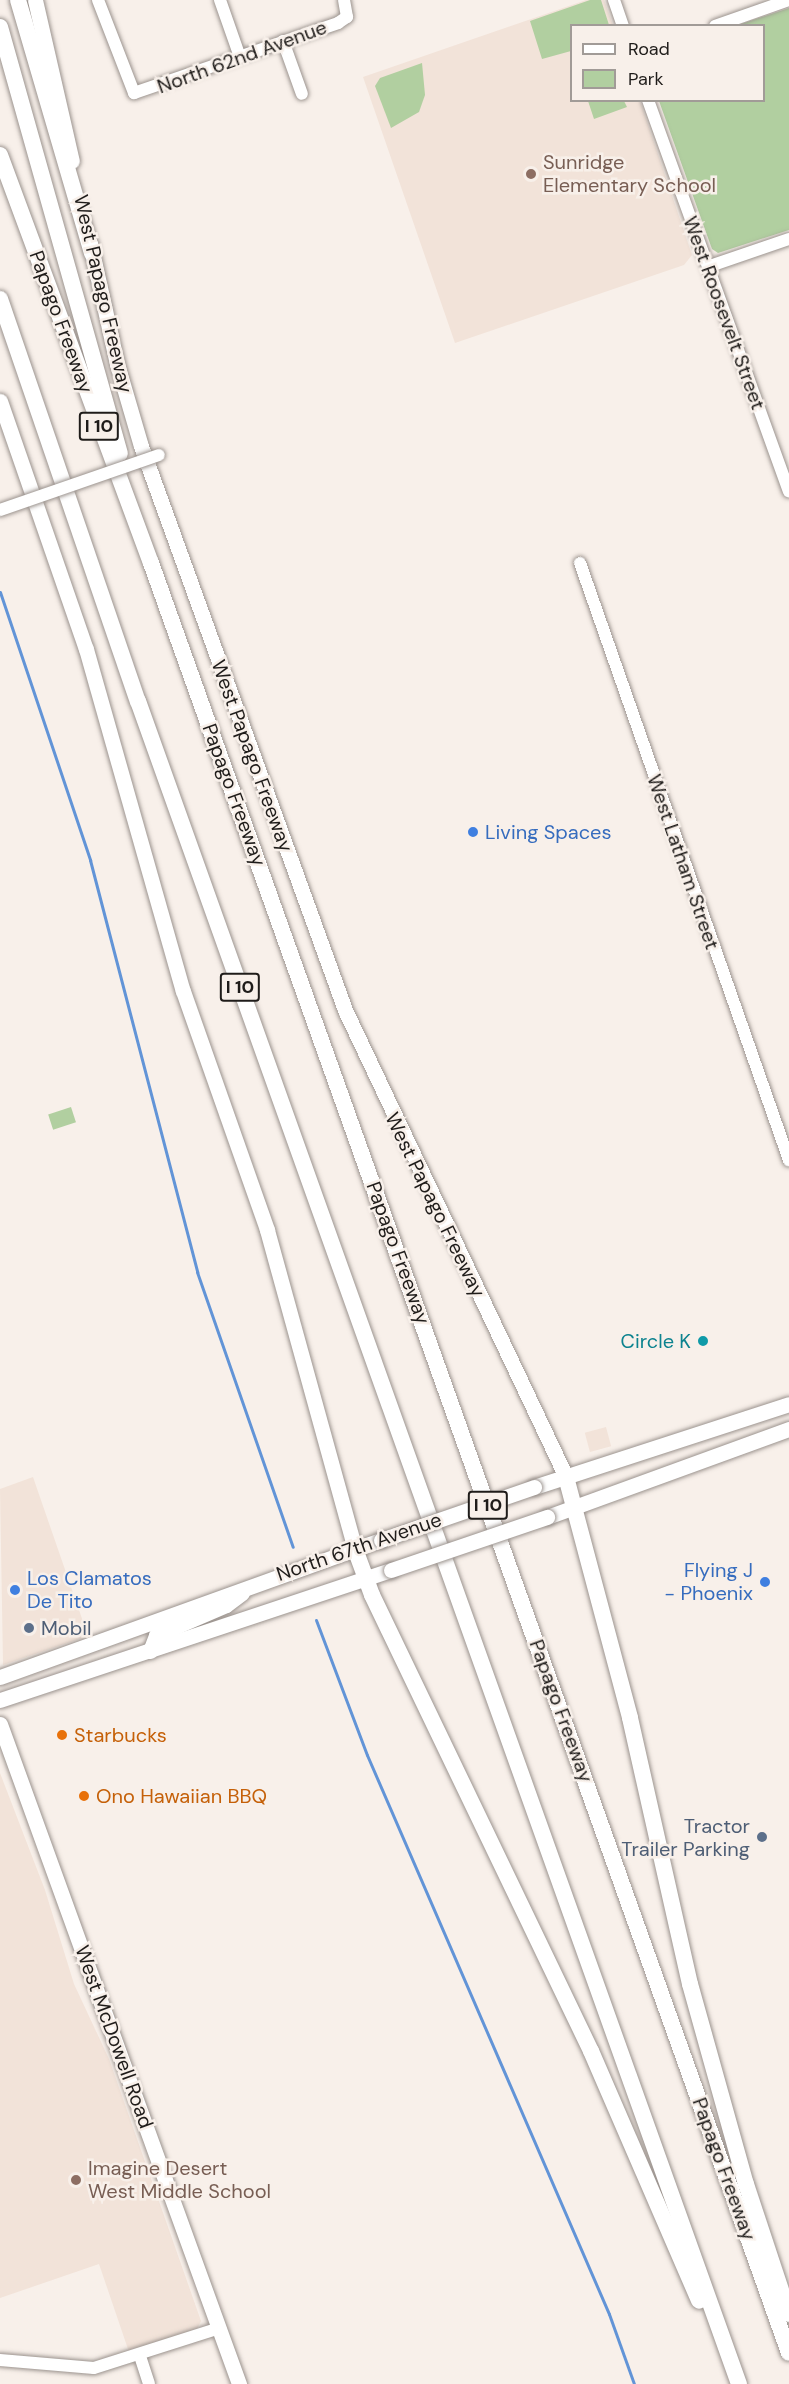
<!DOCTYPE html>
<style>
body{margin:0}
#map{position:relative;width:789px;height:2384px;overflow:hidden;background:#f8f0ea;font-family:"DM Sans",sans-serif}
div>[style]{position:absolute}
[style*='--x']{left:calc(var(--x)*1px);top:calc(var(--y)*1px);width:calc(var(--w)*1px);rotate:calc(var(--a)*1deg)}
.built>*{inset:0;background:#f2e3d9;transform-origin:0 0}
.green>*{inset:0;background:#b1cfa0;transform-origin:0 0}
.stream>*{height:3px;margin:-1.5px;padding:0 1.5px;transform-origin:1.5px;border-radius:1.5px;background:#6294d7}
.roads{filter:drop-shadow(0 0 2px #9b938e) drop-shadow(0 0 2px #9b938e)}
.minor>*{height:12px;margin:-6px;padding:0 6px;transform-origin:6px;border-radius:6px;background:#fff}
.major>*{height:15px;margin:-7.5px;padding:0 7.5px;transform-origin:7.5px;border-radius:7.5px;background:#fff}
.highway>*{height:16px;margin:-8px;padding:0 8px;transform-origin:8px;border-radius:8px;background:#fff}
.bridges{filter:drop-shadow(0 0 2px #9b938e) drop-shadow(0 0 2px #9b938e)}
.minor-bridge>*{height:12px;margin:-6px;padding:0 6px;transform-origin:6px;border-radius:6px;background:#fff}
.major-bridge>*{height:15px;margin:-7.5px;padding:0 7.5px;transform-origin:7.5px;border-radius:7.5px;background:#fff}
.dots>*{width:16px;height:16px;translate:-50% -50%;box-sizing:border-box;border:3px solid #f8f0ea;border-radius:50%}
span{translate:-50% -50%;white-space:nowrap;text-align:center;line-height:1.15;-webkit-text-stroke:5px #f8f0ea;paint-order:stroke}
.shield-label span{padding:2px 4px;background:#f8f0ea;border:2px solid;border-radius:4px;-webkit-text-stroke-width:0}
.shield-label{font-size:18px;color:#1f1c1a;font-weight:700}
.street-label{font-size:20px;color:#1f1c1a}
.education-label{font-size:20px;color:#785e54}
.left{translate:0 -50%;text-align:left}
.shop-label{font-size:20px;color:#366cbe}
.right{translate:-100% -50%;text-align:right}
.culture-label{font-size:20px;color:#0d838f}
.service-label{font-size:20px;color:#4e5e75}
.food-label{font-size:20px;color:#c56008}
.legend{position:absolute;left:570px;top:24px;width:195px;height:78px;box-sizing:border-box;background:#f8f0ea;border:2px solid #a19b97;margin:0;padding:8px 10px;list-style:none;font-size:18px;color:#1f1c1a}
.legend li{display:flex;align-items:center;gap:12px;height:30px}
.legend b{width:30px;border:2px solid #a19b97}
</style>
<div id="map">
<div class="built">
<i style="clip-path:polygon(586px 0,604px 0,613px 25px,572px 26px,572px 100px,640px 101px,692px 255px,684px 265px,455px 343px,363px 77px)"></i>
<i style="left:606px;top:1427px;width:20px;height:22px;rotate:75deg"></i>
<i style="clip-path:polygon(33px 1477px,88px 1636px,3px 1665px,0 1489px)"></i>
<i style="clip-path:polygon(0 1773px,45px 1890px,74px 1984px,109px 2059px,201px 2321px,197px 2329px,129px 2352px,99px 2264px,0 2298px)"></i>
</div>
<div class="green">
<i style="clip-path:polygon(590px 0,601px 0,609px 25px,572px 26px,571px 51px,542px 59px,530px 21px)"></i>
<i style="clip-path:polygon(789px 8px,789px 230px,718px 253px,712px 249px,659px 101px,764px 100px,764px 26px,738px 25px)"></i>
<i style="clip-path:polygon(422px 63px,425px 95px,419px 112px,391px 128px,375px 86px,380px 78px)"></i>
<i style="clip-path:polygon(588px 101px,624px 101px,627px 107px,594px 119px)"></i>
<i style="left:71px;top:1107px;width:16px;height:24px;rotate:72deg"></i>
</div>
<div class="stream">
<i style="--x:0;--y:592;--w:283;--a:71.4"></i>
<i style="--x:90;--y:860;--w:426;--a:75.4"></i>
<i style="--x:197;--y:1272;--w:291;--a:70.8"></i>
<i style="--x:316;--y:1620;--w:144;--a:69.3"></i>
<i style="--x:367;--y:1755;--w:609;--a:66.59"></i>
<i style="--x:609;--y:2314;--w:74;--a:70.3"></i>
</div>
<div class="roads">
<div class="minor">
<i style="--x:98;--y:0;--w:100;--a:68.8"></i>
<i style="--x:134;--y:93;--w:216;--a:-18.9"></i>
<i style="--x:338;--y:23;--w:11;--a:-34"></i>
<i style="--x:347;--y:17;--w:17;--a:-100"></i>
<i style="--x:220;--y:0;--w:60;--a:70.7"></i>
<i style="--x:614;--y:0;--w:28;--a:71"></i>
<i style="--x:715;--y:26;--w:78;--a:-19.4"></i>
<i style="--x:283;--y:41;--w:56;--a:70.3"></i>
<i style="--x:648;--y:100;--w:416;--a:70.2"></i>
<i style="--x:710;--y:266;--w:83;--a:-18.9"></i>
<i style="--x:580;--y:563;--w:633;--a:70.71"></i>
<i style="--x:140;--y:2356;--w:29;--a:72"></i>
<i style="--x:0;--y:2360;--w:94;--a:4.9"></i>
<i style="--x:94;--y:2368;--w:131;--a:-17.7"></i>
</div>
<div class="major">
<i style="--x:35;--y:0;--w:165;--a:77.1"></i>
<i style="--x:90;--y:243;--w:124;--a:77.4"></i>
<i style="--x:117;--y:364;--w:85;--a:73.7"></i>
<i style="--x:141;--y:446;--w:600;--a:70.11"></i>
<i style="--x:345;--y:1010;--w:517;--a:64.67"></i>
<i style="--x:0;--y:401;--w:262;--a:70.9"></i>
<i style="--x:86;--y:649;--w:355;--a:74.2"></i>
<i style="--x:183;--y:991;--w:253;--a:70.6"></i>
<i style="--x:267;--y:1230;--w:331;--a:74.6"></i>
<i style="--x:534;--y:1487;--w:268;--a:-18"></i>
<i style="--x:547;--y:1517;--w:258;--a:-20"></i>
<i style="--x:150;--y:1651;--w:17;--a:-69"></i>
<i style="--x:156;--y:1635;--w:76;--a:-23.2"></i>
<i style="--x:226;--y:1605;--w:20;--a:-37"></i>
<i style="--x:0;--y:1677;--w:405;--a:-19.8"></i>
<i style="--x:0;--y:1700;--w:412;--a:-18.4"></i>
<i style="--x:0;--y:1724;--w:702;--a:70.09"></i>
</div>
<div class="highway">
<i style="--x:18;--y:0;--w:264;--a:73.7"></i>
<i style="--x:0;--y:27;--w:443;--a:74.3"></i>
<i style="--x:0;--y:155;--w:435;--a:69.7"></i>
<i style="--x:151;--y:563;--w:1900;--a:70.38"></i>
<i style="--x:0;--y:299;--w:425;--a:71.1"></i>
<i style="--x:138;--y:701;--w:1787;--a:70.35"></i>
<i style="--x:566;--y:1477;--w:249;--a:75.1"></i>
<i style="--x:630;--y:1718;--w:273;--a:77.3"></i>
<i style="--x:690;--y:1984;--w:208;--a:74.4"></i>
<i style="--x:746;--y:2184;--w:137;--a:71.7"></i>
<i style="--x:355;--y:1549;--w:49;--a:69.7"></i>
<i style="--x:372;--y:1595;--w:506;--a:64.35"></i>
<i style="--x:591;--y:2051;--w:272;--a:66.6"></i>
</div>
</div>
<div class="bridges">
<div class="minor-bridge">
<i style="--x:0;--y:510;--w:168;--a:-19.1"></i>
</div>
<div class="major-bridge">
<i style="--x:381;--y:1540;--w:162;--a:-19.1"></i>
<i style="--x:391;--y:1570;--w:165;--a:-18.8"></i>
</div>
</div>
<div class="dots">
<i style="left:531px;top:174px;background:#8d6e63"></i>
<i style="left:473px;top:832px;background:#3f7fe0"></i>
<i style="left:703px;top:1341px;background:#0f9aa8"></i>
<i style="left:765px;top:1582px;background:#3f7fe0"></i>
<i style="left:15px;top:1590px;background:#3f7fe0"></i>
<i style="left:29px;top:1628px;background:#5c6f8a"></i>
<i style="left:62px;top:1735px;background:#e8710a"></i>
<i style="left:84px;top:1796px;background:#e8710a"></i>
<i style="left:762px;top:1837px;background:#5c6f8a"></i>
<i style="left:76px;top:2180px;background:#8d6e63"></i>
</div>
<div class="shield-label">
<span style="left:99px;top:426px">I 10</span>
<span style="left:240px;top:987px">I 10</span>
<span style="left:488px;top:1505px">I 10</span>
</div>
<div class="street-label">
<span style="left:242px;top:57px;rotate:-20deg">North 62nd Avenue</span>
<span style="left:103px;top:294px;rotate:77deg">West Papago Freeway</span>
<span style="left:724px;top:313px;rotate:70deg">West Roosevelt Street</span>
<span style="left:61px;top:322px;rotate:70deg">Papago Freeway</span>
<span style="left:252px;top:756px;rotate:70deg">West Papago Freeway</span>
<span style="left:234px;top:795px;rotate:70deg">Papago Freeway</span>
<span style="left:683px;top:862px;rotate:71deg">West Latham Street</span>
<span style="left:435px;top:1205px;rotate:64deg">West Papago Freeway</span>
<span style="left:398px;top:1253px;rotate:70deg">Papago Freeway</span>
<span style="left:359px;top:1547px;rotate:-19deg">North 67th Avenue</span>
<span style="left:561px;top:1711px;rotate:70deg">Papago Freeway</span>
<span style="left:114px;top:2037px;rotate:70deg">West McDowell Road</span>
<span style="left:724px;top:2169px;rotate:70deg">Papago Freeway</span>
</div>
<div class="education-label">
<span class="left" style="left:543px;top:174px">Sunridge<br>Elementary School</span>
<span class="left" style="left:88px;top:2180px">Imagine Desert<br>West Middle School</span>
</div>
<div class="shop-label">
<span class="left" style="left:485px;top:832px">Living Spaces</span>
<span class="right" style="left:753px;top:1582px">Flying J<br>- Phoenix</span>
<span class="left" style="left:27px;top:1590px">Los Clamatos<br>De Tito</span>
</div>
<div class="culture-label">
<span class="right" style="left:691px;top:1341px">Circle K</span>
</div>
<div class="service-label">
<span class="left" style="left:41px;top:1628px">Mobil</span>
<span class="right" style="left:750px;top:1838px">Tractor<br>Trailer Parking</span>
</div>
<div class="food-label">
<span class="left" style="left:74px;top:1735px">Starbucks</span>
<span class="left" style="left:96px;top:1796px">Ono Hawaiian BBQ</span>
</div>
<ul class="legend">
<li><b style="height:8px;background:#fff"></b>Road</li>
<li><b style="height:16px;background:#b1cfa0"></b>Park</li>
</ul>
</div>
